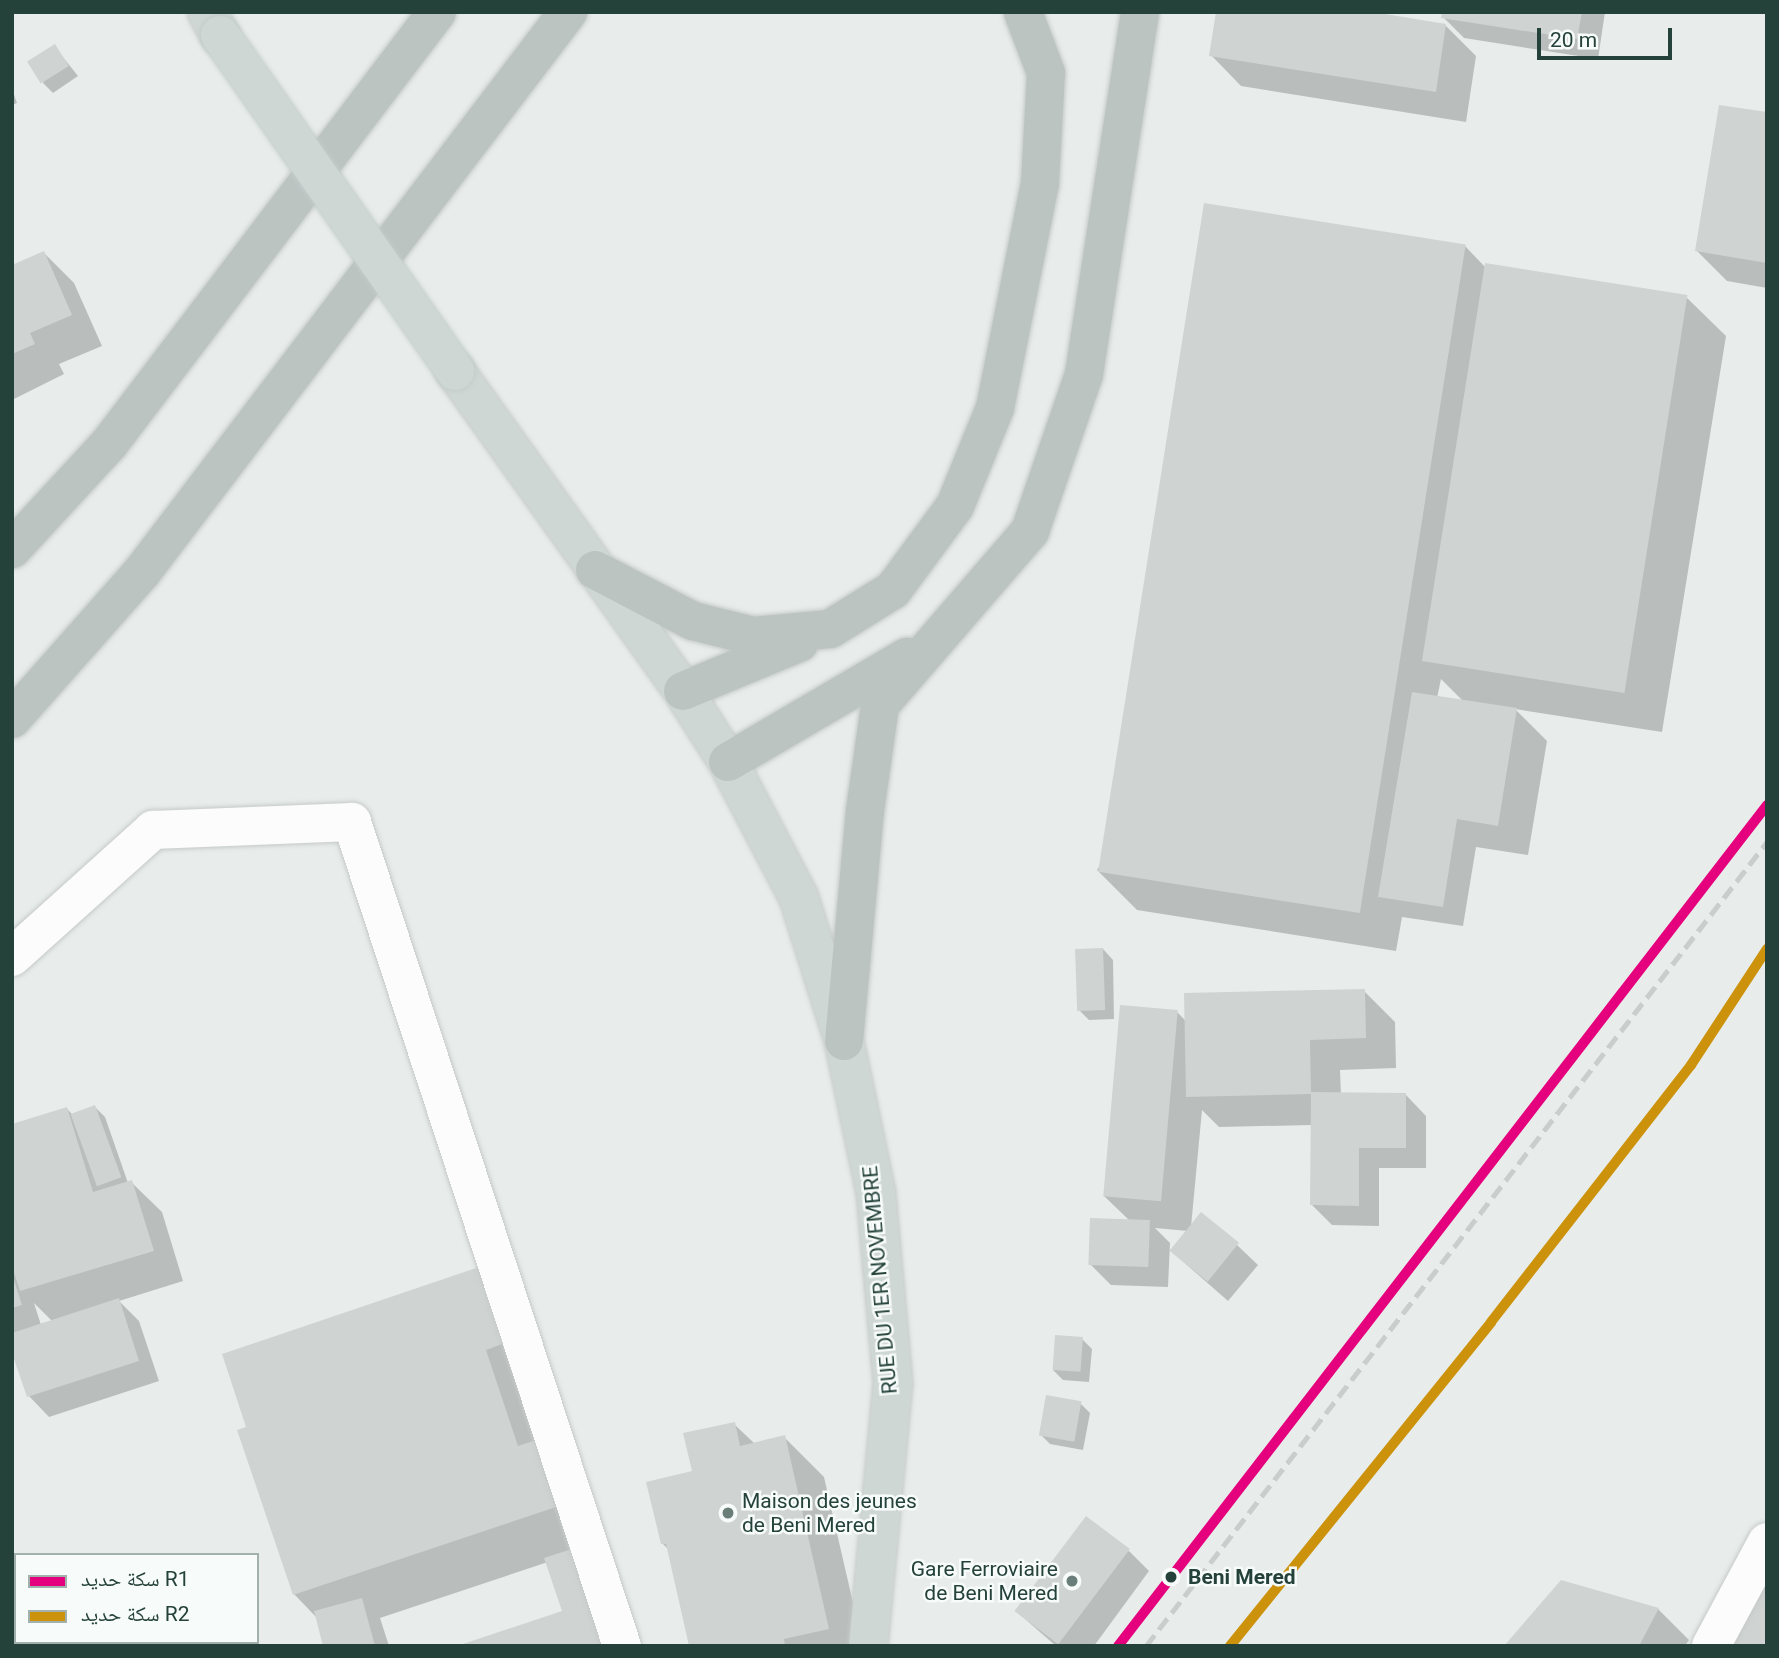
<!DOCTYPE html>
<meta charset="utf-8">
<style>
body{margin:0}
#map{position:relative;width:1779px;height:1658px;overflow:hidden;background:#e8edeb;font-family:Roboto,"Noto Naskh Arabic",sans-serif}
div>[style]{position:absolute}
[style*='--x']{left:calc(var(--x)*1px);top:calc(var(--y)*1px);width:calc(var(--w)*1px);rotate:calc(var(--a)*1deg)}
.shadow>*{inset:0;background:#0003}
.building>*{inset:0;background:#cfd4d2;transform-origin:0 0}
.roads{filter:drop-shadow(0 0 2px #c5cac8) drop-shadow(0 0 2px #c5cac8)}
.street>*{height:38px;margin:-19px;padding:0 19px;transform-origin:19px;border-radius:19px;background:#fcfcfc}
.primary>*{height:38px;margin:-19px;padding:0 19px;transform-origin:19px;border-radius:19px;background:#cfd7d5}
.highway>*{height:38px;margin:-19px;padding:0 19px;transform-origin:19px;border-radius:19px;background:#bcc4c2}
.rail>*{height:5px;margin-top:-2.5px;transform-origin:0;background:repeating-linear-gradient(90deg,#c9cdcc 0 14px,transparent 0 21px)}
.bridges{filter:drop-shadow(0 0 2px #c3ccc9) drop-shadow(0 0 2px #c3ccc9)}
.primary-bridge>*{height:38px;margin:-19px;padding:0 19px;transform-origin:19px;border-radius:19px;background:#cfd7d5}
.rail-1>*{height:10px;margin:-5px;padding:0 5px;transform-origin:5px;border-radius:5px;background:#e5007d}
.rail-2>*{height:10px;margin:-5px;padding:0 5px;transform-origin:5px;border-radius:5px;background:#cd920c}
.dots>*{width:19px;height:19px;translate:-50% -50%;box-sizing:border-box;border:4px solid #f7fbf9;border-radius:50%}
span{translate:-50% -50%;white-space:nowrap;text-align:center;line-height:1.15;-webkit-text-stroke:5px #f7fbf9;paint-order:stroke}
.street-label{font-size:21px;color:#24423a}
.poi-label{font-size:21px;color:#24423a}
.left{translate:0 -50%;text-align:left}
.right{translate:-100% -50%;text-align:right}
.stop-label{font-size:21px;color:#24423a;font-weight:700}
.frame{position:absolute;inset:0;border:14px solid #24423a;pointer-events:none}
.legend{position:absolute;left:14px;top:1553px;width:245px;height:91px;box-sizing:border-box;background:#f7fbf9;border:2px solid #a3b1ad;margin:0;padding:9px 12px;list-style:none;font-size:21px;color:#24423a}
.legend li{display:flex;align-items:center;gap:14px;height:35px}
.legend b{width:35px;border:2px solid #a3b1ad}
.scale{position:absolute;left:1537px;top:28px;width:135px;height:32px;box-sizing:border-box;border:4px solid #24423a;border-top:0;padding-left:9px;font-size:21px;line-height:24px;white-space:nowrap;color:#24423a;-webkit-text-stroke:5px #f7fbf9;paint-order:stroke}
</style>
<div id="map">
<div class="shadow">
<i style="clip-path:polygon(1444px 12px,1605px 12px,1598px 59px,1464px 38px,1443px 17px)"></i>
<i style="clip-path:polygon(1446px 26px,1476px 56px,1466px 122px,1241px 86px,1211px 55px)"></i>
<i style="clip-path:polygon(54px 46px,78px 76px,53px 93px,43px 83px)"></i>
<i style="clip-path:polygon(12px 89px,17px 103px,12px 105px)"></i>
<i style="clip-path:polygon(1767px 114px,1767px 288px,1727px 281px,1697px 251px)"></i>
<i style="clip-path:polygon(evenodd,1465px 246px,1486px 268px,1686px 297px,1726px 336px,1662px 732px,1515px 709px,1547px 741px,1528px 855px,1476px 847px,1463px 926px,1402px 917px,1396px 951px,1137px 910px,1097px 870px,1465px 246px,1441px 679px,1464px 702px,1437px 698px,1441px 679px)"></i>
<i style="clip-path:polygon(44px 253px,74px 283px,102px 346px,59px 364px,64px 374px,12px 400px,12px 267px)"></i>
<i style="clip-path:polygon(1103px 949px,1113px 960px,1114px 1019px,1089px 1020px,1079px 1010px)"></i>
<i style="clip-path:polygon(1364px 991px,1395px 1022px,1396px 1068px,1340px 1070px,1341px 1096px,1406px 1095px,1426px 1116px,1426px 1168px,1379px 1168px,1379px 1226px,1332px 1225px,1311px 1204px,1312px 1125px,1219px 1127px,1202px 1110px,1191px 1227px,1237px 1245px,1258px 1265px,1228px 1301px,1171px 1251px,1188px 1231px,1155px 1228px,1170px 1243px,1168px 1287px,1111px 1285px,1090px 1264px,1130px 1221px,1104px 1196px,1177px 1012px,1186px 1021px)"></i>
<i style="clip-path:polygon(evenodd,95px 1107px,105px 1117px,128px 1183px,131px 1182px,162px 1212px,183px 1281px,119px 1301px,139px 1321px,159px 1381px,49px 1417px,29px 1396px,12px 1348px,12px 1126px,67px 1109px,73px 1115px,95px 1107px,34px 1303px,53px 1322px,41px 1325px,34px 1303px)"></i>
<i style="clip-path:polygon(484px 1267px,637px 1646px,566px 1611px,548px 1562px,380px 1618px,389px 1646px,325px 1646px,317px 1618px,294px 1594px,248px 1428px)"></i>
<i style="clip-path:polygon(1082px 1339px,1092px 1349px,1089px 1382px,1063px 1380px,1053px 1370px)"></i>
<i style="clip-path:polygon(1080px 1403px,1090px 1413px,1083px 1450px,1050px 1444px,1040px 1434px)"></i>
<i style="clip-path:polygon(734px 1424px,755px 1444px,784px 1437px,824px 1477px,863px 1646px,691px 1646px,669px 1550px,663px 1544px,694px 1473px)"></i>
<i style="clip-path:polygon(1129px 1551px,1149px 1571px,1094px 1646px,1056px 1646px,1017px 1612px)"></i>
<i style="clip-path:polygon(1658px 1609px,1689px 1640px,1685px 1646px,1506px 1646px)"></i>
</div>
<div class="building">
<i style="clip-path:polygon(1216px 12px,1373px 12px,1446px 24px,1436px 92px,1209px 56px)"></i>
<i style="clip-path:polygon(1442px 12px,1582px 12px,1577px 39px,1441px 18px)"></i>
<i style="left:55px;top:44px;width:26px;height:33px;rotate:58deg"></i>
<i style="clip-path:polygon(1719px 105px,1767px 112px,1767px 263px,1695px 251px)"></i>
<i style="left:1204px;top:203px;width:265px;height:677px;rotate:9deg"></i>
<i style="clip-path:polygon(44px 251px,72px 315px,30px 333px,35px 344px,12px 354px,12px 265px)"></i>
<i style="left:1485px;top:263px;width:205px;height:403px;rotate:9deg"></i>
<i style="clip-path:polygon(1412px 692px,1517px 708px,1498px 826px,1457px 819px,1443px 907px,1378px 897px)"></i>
<i style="left:1103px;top:948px;width:62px;height:28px;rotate:88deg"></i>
<i style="clip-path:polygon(1365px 989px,1366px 1038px,1310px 1040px,1311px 1092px,1406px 1093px,1406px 1148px,1359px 1148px,1359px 1206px,1310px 1205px,1311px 1094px,1186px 1097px,1184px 993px)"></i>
<i style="left:1120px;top:1005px;width:58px;height:192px;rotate:5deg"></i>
<i style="left:95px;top:1105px;width:77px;height:26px;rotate:70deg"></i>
<i style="clip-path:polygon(67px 1107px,93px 1192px,132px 1180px,154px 1251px,20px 1291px,12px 1266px,12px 1124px)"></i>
<i style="left:1201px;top:1212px;width:49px;height:50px;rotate:39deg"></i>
<i style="left:1090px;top:1218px;width:60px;height:47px;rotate:2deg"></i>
<i style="clip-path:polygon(485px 1265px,510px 1341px,486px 1350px,518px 1446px,545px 1437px,568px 1503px,293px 1595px,237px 1430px,246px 1427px,222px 1354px)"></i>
<i style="clip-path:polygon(13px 1277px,22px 1305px,12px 1308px,12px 1278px)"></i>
<i style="clip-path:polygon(119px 1298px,139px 1361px,27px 1397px,12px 1353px,12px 1333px)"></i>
<i style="left:1055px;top:1335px;width:28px;height:35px;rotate:4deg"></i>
<i style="left:1046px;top:1395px;width:36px;height:41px;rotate:10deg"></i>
<i style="clip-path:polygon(735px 1422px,740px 1446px,785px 1435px,829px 1629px,784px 1639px,785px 1646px,689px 1646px,666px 1544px,661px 1544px,646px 1482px,692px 1471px,683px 1433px)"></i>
<i style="left:1086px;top:1516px;width:55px;height:119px;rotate:37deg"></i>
<i style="clip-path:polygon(578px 1547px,618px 1646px,457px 1646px,562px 1611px,544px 1558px)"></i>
<i style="clip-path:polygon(1767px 1570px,1767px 1646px,1732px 1646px)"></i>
<i style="clip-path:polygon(1561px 1580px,1659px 1608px,1639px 1646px,1504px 1646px)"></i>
<i style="clip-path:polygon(362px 1598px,375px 1646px,323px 1646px,314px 1611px)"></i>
</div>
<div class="roads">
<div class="street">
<i style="--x:12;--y:957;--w:190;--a:-42"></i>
<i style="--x:153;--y:830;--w:199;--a:-2.3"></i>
<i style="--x:352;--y:822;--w:867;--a:71.86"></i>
<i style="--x:1711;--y:1646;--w:118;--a:-61.7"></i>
</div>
<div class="primary">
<i style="--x:207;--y:12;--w:26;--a:61"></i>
<i style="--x:455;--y:371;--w:393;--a:54.5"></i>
<i style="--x:683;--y:691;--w:84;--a:57.6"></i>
<i style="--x:728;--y:762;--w:153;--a:62.4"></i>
<i style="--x:799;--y:898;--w:150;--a:72.5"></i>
<i style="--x:844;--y:1041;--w:155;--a:78.1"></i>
<i style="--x:876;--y:1193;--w:191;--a:84.9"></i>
<i style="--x:893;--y:1383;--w:264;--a:95.4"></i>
</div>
<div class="highway">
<i style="--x:12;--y:549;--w:143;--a:-47.3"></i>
<i style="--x:109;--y:444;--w:542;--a:-52.79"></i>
<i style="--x:595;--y:570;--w:110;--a:27.5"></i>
<i style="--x:693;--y:621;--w:62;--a:14"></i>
<i style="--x:753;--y:636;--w:77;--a:-5.2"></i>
<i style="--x:830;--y:629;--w:74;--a:-31.8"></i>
<i style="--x:893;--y:590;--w:104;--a:-53.6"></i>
<i style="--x:955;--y:506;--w:106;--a:-67.8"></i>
<i style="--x:995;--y:408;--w:229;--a:-78.7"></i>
<i style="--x:1040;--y:183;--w:110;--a:-86.9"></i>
<i style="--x:1046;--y:73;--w:65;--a:-110.7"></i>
<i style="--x:683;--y:691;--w:126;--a:-22.5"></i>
<i style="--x:12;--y:719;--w:196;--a:-48.5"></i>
<i style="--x:142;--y:572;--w:704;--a:-52.74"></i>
<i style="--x:728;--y:762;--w:208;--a:-30.4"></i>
<i style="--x:844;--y:1041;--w:231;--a:-84.8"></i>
<i style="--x:865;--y:811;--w:107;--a:-81.9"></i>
<i style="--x:880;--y:705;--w:230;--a:-49.2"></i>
<i style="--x:1030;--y:531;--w:166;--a:-71"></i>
<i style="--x:1084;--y:374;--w:366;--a:-81.2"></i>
</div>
</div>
<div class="rail">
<i style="--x:1146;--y:1646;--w:1016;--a:-52.32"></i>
<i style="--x:1230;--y:1646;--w:416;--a:-51.1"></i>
<i style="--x:1491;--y:1322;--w:326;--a:-52.1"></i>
<i style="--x:1691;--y:1065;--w:139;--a:-56.8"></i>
</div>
<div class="bridges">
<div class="primary-bridge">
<i style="--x:220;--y:35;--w:410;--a:55"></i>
</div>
</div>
<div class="rail-1">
<i style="--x:1118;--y:1646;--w:1062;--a:-52.34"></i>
</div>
<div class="rail-2">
<i style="--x:1230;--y:1646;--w:416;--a:-51.1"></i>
<i style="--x:1491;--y:1322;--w:326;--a:-52.1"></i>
<i style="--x:1691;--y:1065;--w:139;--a:-56.8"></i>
</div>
<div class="dots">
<i style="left:728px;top:1513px;background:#697e78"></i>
<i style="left:1171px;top:1577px;background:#24423a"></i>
<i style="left:1072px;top:1581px;background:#697e78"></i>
</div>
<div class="street-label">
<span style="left:880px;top:1280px;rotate:-95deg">RUE DU 1ER NOVEMBRE</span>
</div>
<div class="poi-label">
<span class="left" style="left:742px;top:1513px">Maison des jeunes<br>de Beni Mered</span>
<span class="right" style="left:1058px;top:1581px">Gare Ferroviaire<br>de Beni Mered</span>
</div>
<div class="stop-label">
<span class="left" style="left:1188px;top:1577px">Beni Mered</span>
</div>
<div class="frame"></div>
<ul class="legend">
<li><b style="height:9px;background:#e5007d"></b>سكة حديد R1</li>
<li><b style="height:9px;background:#cd920c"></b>سكة حديد R2</li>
</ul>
<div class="scale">20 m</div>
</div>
